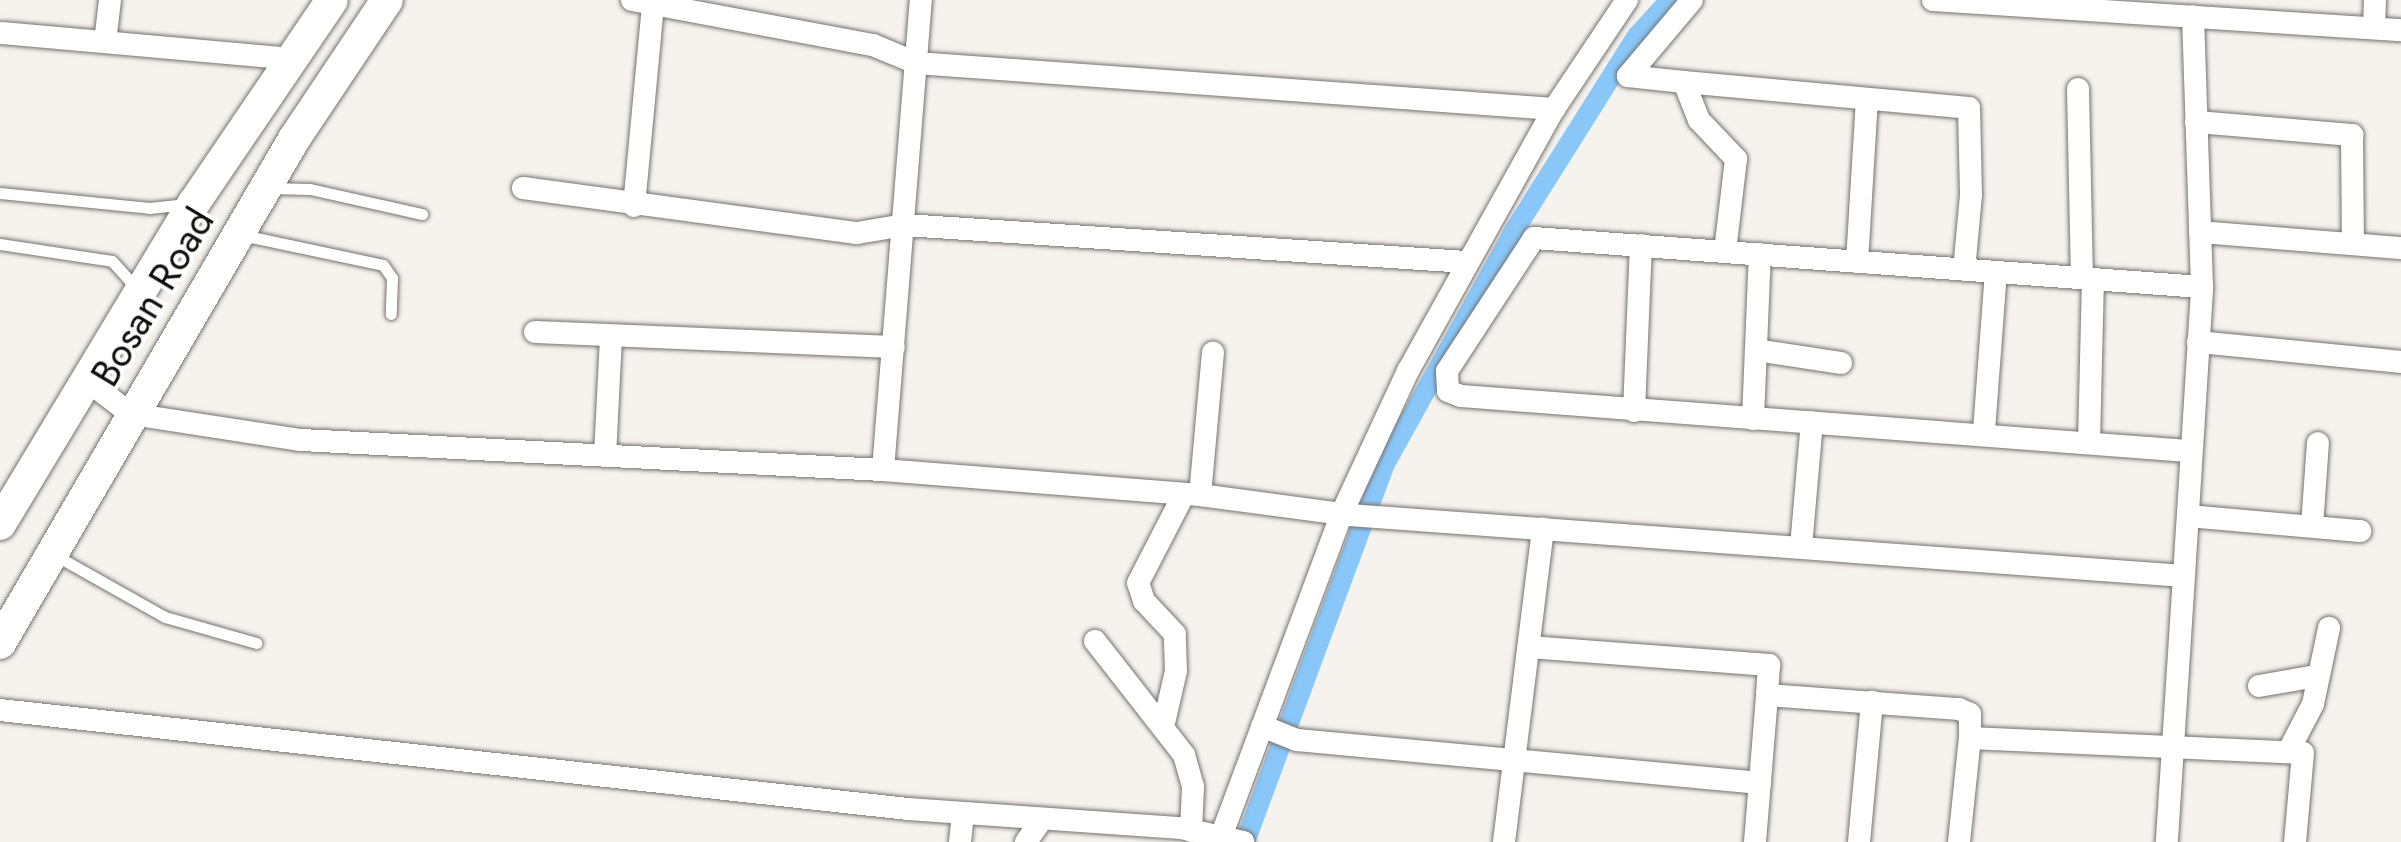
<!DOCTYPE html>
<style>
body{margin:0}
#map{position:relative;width:2401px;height:842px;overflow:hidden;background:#f6f2ee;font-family:Jost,sans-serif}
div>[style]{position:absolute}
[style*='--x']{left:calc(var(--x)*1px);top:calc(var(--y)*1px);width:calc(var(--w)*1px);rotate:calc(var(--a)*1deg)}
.canal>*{height:20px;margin:-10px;padding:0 10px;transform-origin:10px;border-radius:10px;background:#89c7f9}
.roads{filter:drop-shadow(0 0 2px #75716e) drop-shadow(0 0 2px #75716e)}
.service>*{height:11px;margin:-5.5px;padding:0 5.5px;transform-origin:5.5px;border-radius:5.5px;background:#fff}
.minor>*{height:22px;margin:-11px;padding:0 11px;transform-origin:11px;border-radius:11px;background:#fff}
.secondary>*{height:32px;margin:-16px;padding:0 16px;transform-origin:16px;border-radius:16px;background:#fff}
span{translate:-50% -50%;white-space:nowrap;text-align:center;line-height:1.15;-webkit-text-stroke:8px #fff;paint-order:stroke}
.street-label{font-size:40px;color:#11100f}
</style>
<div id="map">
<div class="canal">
<i style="--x:1245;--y:842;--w:403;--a:-69.7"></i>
<i style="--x:1385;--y:464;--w:266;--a:-61"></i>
<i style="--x:1514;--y:231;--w:231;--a:-57.8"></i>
<i style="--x:1637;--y:36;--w:49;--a:-47.5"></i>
</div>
<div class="roads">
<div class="service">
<i style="--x:269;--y:188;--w:41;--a:1.4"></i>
<i style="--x:310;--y:189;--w:115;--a:12.6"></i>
<i style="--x:0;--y:193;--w:150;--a:5.7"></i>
<i style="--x:149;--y:208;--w:36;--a:-6"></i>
<i style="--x:242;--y:235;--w:144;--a:12"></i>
<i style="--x:383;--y:265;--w:16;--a:55"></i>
<i style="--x:392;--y:278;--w:36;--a:92"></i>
<i style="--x:0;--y:244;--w:113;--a:8.6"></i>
<i style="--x:112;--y:261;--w:36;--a:48"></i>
<i style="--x:53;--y:554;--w:129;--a:29.4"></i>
<i style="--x:165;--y:617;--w:95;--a:15.9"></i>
</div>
<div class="minor">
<i style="--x:632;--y:0;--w:245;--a:10.6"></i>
<i style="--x:873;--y:45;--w:47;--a:22.7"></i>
<i style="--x:916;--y:63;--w:640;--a:4.12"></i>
<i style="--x:1933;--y:0;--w:469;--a:3.7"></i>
<i style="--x:2374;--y:28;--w:28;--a:-88"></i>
<i style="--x:2;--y:33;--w:291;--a:5.1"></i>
<i style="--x:105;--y:42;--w:42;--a:-83.2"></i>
<i style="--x:1628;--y:76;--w:56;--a:6.1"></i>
<i style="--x:1684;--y:82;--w:41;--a:68.5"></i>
<i style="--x:1699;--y:120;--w:54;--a:46.5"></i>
<i style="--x:1736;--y:159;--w:93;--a:96.8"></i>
<i style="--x:1628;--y:76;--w:99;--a:-49.9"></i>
<i style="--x:1684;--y:82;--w:286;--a:5.2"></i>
<i style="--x:1969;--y:108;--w:87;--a:88.7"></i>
<i style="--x:1971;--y:195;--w:75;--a:95.3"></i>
<i style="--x:2078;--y:89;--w:189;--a:88.8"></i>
<i style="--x:2196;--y:122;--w:157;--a:4.8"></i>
<i style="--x:2352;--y:135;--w:109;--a:89.5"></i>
<i style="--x:523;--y:188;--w:337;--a:7.7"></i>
<i style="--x:857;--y:233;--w:49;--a:-9.5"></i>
<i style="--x:905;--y:225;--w:563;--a:3.77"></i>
<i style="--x:634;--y:206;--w:203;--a:-84.6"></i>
<i style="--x:2200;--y:232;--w:202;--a:4.6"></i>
<i style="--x:1857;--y:262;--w:163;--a:-86.5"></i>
<i style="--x:535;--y:332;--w:359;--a:2.4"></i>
<i style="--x:2198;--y:342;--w:204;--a:5.6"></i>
<i style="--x:1756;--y:350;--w:86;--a:8.7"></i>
<i style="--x:85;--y:379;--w:58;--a:37.3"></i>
<i style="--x:131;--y:414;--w:172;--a:8.7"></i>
<i style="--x:301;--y:440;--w:583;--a:2.95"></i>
<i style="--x:883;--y:470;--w:318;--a:4.5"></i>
<i style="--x:1200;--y:495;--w:150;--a:7.6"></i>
<i style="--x:1349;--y:515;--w:837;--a:4.18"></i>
<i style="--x:2184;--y:576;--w:267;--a:93.7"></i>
<i style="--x:1634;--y:411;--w:166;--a:-87.6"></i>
<i style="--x:1753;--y:419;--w:165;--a:-87.6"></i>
<i style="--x:1984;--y:431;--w:159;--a:-85.7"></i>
<i style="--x:2089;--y:442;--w:163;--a:-88.6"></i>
<i style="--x:2188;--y:451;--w:729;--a:-175.67"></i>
<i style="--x:1461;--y:396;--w:14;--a:-159"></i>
<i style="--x:1448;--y:391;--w:20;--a:-93"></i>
<i style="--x:1447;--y:371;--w:159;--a:-56.8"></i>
<i style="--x:1534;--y:238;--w:670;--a:4.2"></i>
<i style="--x:605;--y:456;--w:120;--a:-87.1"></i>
<i style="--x:883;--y:470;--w:472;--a:-85.4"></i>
<i style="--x:1200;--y:495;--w:143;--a:-84.8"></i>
<i style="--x:2188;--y:516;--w:173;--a:5"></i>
<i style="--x:2312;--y:526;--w:83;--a:-85.9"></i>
<i style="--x:1801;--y:547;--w:125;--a:-85"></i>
<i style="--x:2184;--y:576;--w:290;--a:-86.4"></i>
<i style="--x:2202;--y:287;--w:271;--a:-91.9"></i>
<i style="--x:1095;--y:641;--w:145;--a:52"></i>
<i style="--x:1184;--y:755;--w:33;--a:74"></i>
<i style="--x:1193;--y:787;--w:44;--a:92.6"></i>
<i style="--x:1529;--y:647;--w:241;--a:4.3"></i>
<i style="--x:1769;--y:665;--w:30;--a:94"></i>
<i style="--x:1767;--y:695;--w:193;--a:4.2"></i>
<i style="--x:1959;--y:709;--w:12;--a:24"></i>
<i style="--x:1970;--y:714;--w:24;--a:90"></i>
<i style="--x:1970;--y:738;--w:333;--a:2.6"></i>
<i style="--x:2303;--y:753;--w:89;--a:95.1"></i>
<i style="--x:2259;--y:686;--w:59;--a:-9.8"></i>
<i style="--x:0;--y:710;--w:913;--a:6.22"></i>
<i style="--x:908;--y:809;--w:274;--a:4"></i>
<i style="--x:1181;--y:828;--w:64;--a:12.7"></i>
<i style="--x:1164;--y:723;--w:53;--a:-77"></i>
<i style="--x:1176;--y:671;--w:37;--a:-92"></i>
<i style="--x:1175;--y:634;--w:45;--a:-133.2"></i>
<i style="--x:1144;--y:601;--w:19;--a:-108"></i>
<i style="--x:1138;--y:583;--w:100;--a:-62.7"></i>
<i style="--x:1262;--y:726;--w:38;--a:22"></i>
<i style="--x:1297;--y:740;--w:465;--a:5.3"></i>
<i style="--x:2288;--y:752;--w:54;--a:-62.5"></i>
<i style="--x:2313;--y:704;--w:78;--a:-78.1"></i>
<i style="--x:960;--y:842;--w:29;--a:-84"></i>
<i style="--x:1026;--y:842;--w:28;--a:-55"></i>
<i style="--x:1219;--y:842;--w:351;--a:-69.5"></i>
<i style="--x:1342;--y:513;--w:157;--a:-65.1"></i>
<i style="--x:1408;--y:371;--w:300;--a:-60.9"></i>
<i style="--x:1554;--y:109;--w:131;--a:-56.2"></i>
<i style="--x:1504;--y:842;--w:316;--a:-82.9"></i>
<i style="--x:1755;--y:842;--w:147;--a:-85.3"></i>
<i style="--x:1859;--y:842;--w:141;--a:-84.7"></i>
<i style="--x:1959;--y:842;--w:105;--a:-84"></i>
</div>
<div class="secondary">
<i style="--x:0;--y:524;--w:375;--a:-58.9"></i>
<i style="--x:194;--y:203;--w:245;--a:-55.8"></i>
<i style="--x:0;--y:643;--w:583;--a:-59.74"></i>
<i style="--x:294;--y:139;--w:167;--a:-56.2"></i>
</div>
</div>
<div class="street-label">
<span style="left:152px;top:297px;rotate:-59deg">Bosan Road</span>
</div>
</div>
